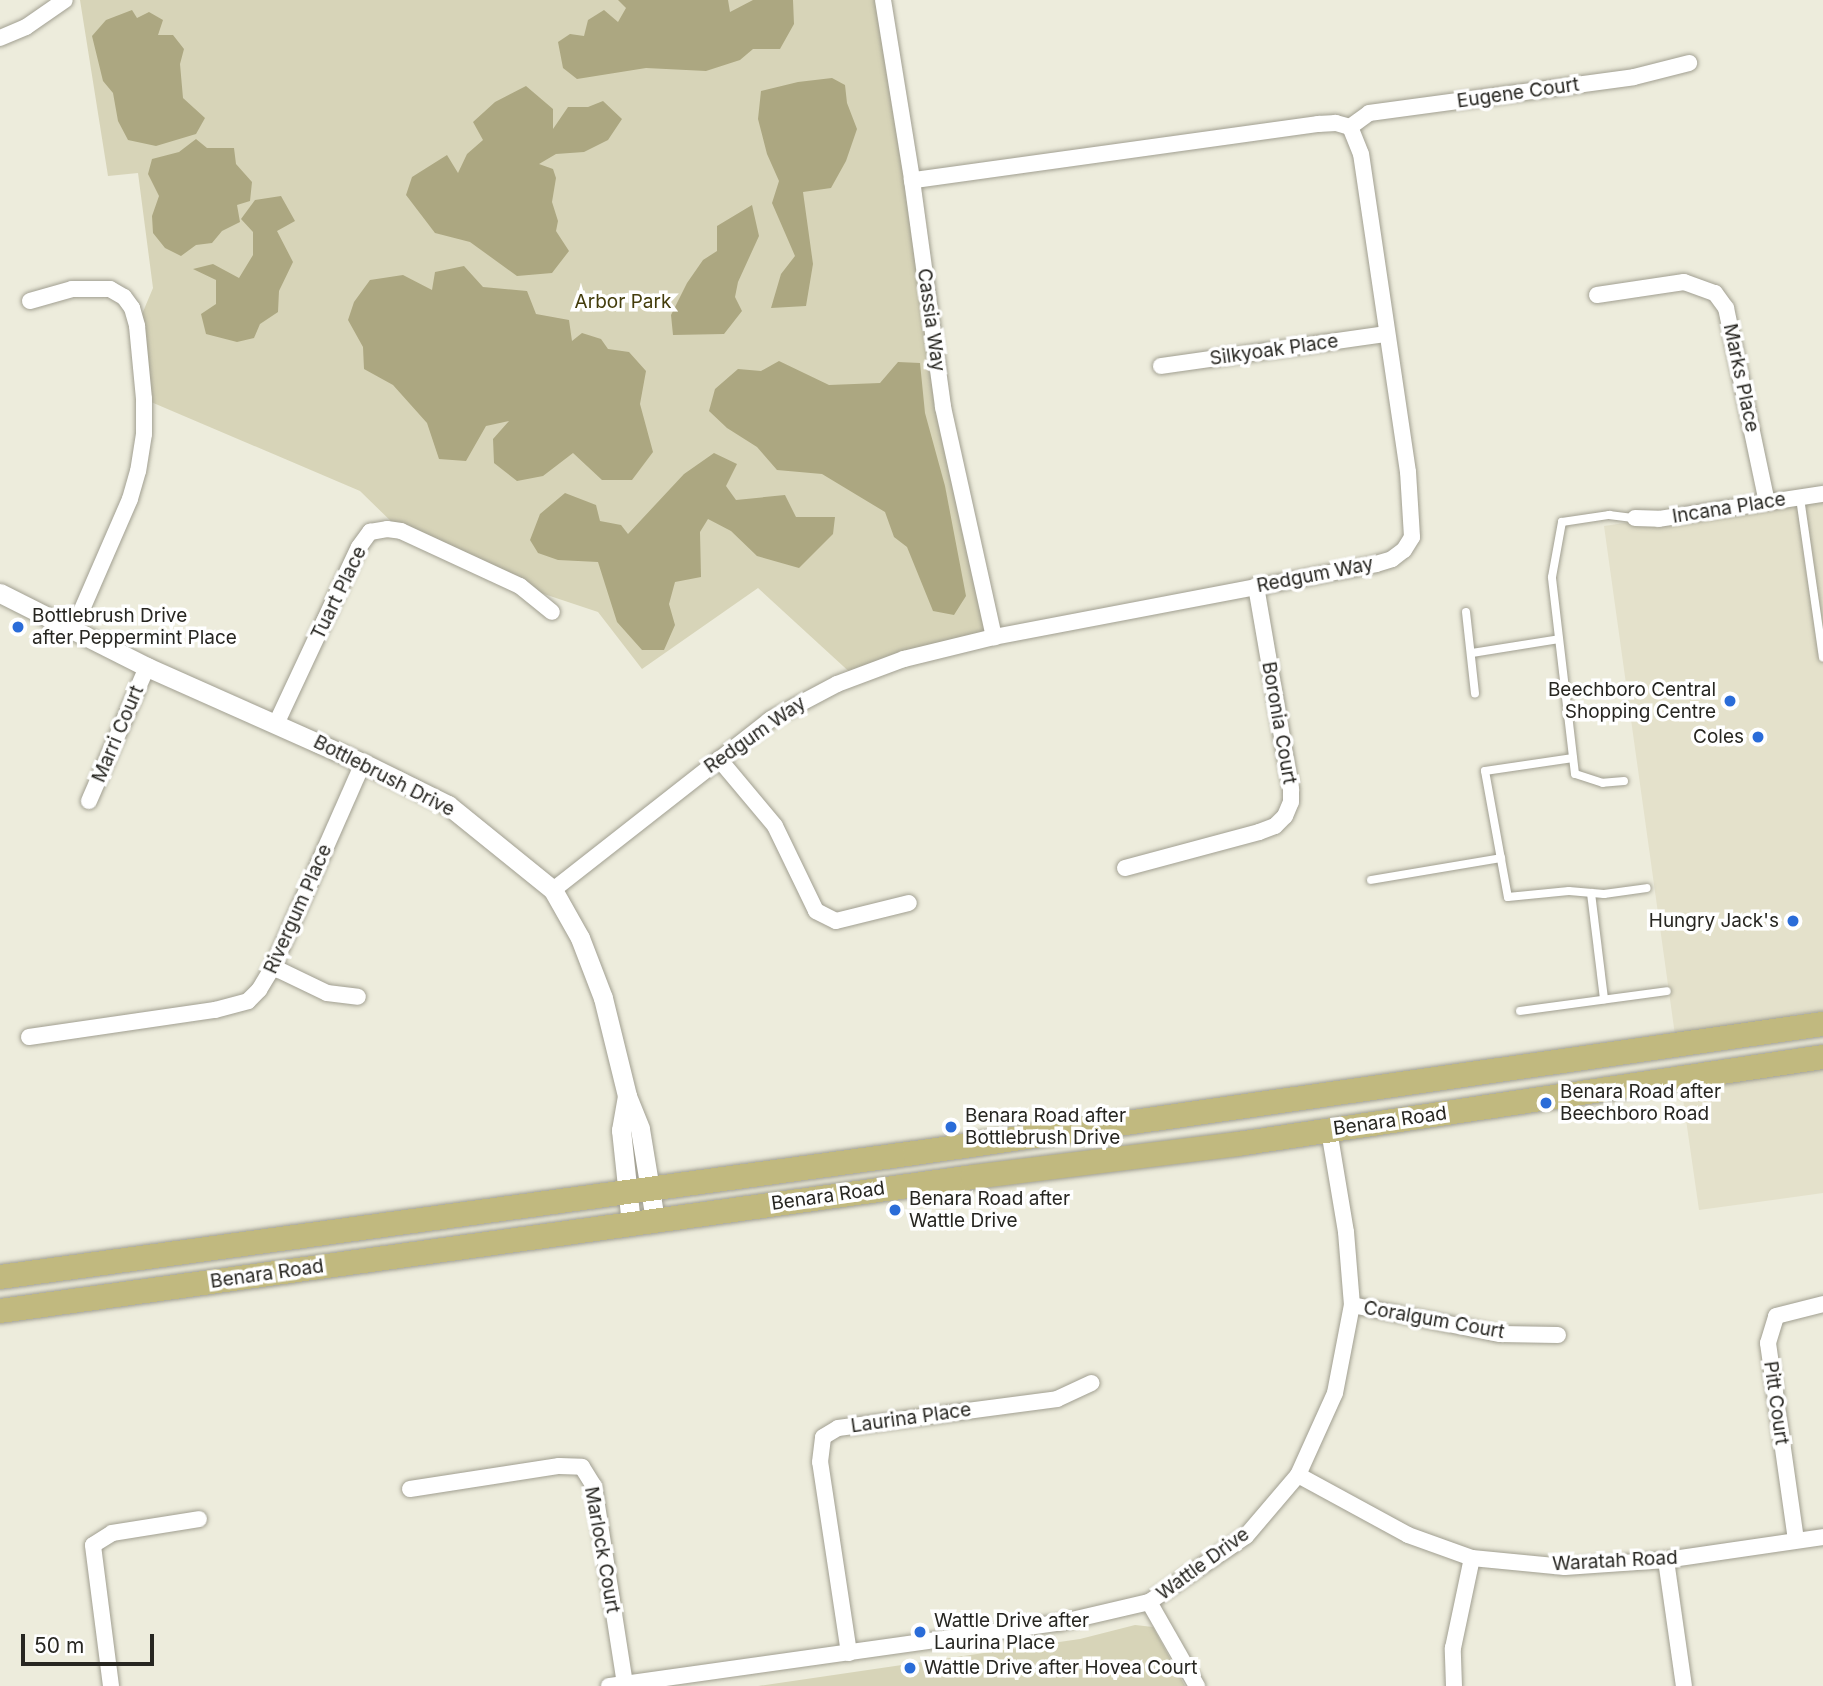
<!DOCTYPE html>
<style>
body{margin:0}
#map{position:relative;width:1823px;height:1686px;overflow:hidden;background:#edecdc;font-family:Inter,sans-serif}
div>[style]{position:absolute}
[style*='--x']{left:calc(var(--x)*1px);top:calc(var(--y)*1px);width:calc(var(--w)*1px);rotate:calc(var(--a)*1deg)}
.built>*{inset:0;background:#e4e1cb}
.green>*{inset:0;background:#d7d4b8}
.forest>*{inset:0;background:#aca781}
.roads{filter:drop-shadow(0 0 2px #a19f91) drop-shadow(0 0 2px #a19f91)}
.service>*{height:8px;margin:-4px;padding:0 4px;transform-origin:4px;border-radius:4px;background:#fff}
.minor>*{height:16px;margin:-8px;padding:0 8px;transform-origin:8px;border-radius:8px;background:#fff}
.tertiary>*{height:19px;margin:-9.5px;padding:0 9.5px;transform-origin:9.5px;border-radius:9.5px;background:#fff}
.primary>*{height:24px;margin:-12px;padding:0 12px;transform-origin:12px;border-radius:12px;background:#c1b97f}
.dots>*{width:19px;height:19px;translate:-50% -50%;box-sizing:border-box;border:4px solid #fff;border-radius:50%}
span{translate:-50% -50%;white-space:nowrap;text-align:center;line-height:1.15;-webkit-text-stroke:7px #fff;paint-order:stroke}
.street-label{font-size:19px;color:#272621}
.park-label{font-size:19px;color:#433c0b}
.poi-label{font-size:19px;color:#272621}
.left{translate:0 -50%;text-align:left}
.right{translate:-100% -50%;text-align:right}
.scale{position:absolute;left:21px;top:1634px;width:133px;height:32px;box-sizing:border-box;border:4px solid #272621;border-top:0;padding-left:9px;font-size:21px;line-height:24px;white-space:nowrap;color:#272621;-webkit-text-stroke:5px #fff;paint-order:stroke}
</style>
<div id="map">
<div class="built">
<i style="clip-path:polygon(1823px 494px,1823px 1011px,1796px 1014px,1748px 1035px,1675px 1035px,1604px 526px)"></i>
<i style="clip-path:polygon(1823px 1057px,1823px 1193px,1699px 1210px,1680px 1078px)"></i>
</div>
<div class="green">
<i style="clip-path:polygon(80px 0,883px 0,943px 407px,994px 637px,855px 677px,758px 588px,642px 669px,598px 612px,520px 586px,401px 531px,360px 491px,144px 399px,137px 326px,153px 288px,138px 173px,108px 176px)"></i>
<i style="clip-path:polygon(1135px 1625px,1153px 1627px,1185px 1686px,758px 1686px,1080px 1639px)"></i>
</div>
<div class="forest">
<i style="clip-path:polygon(618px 0,728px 0,730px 12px,753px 0,793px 0,794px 24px,780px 49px,753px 49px,740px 60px,706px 71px,646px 68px,577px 79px,563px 68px,558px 42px,570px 34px,584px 36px,588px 20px,604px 10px,618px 22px,626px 8px)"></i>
<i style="clip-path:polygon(132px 10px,137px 18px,149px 12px,163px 20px,158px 35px,173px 35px,184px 49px,180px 64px,183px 98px,205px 118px,196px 134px,156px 146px,128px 140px,118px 121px,113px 93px,103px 81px,92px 36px,106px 20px)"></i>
<i style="clip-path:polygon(832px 78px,845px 85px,847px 103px,857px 129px,846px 161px,831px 188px,803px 192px,813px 264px,806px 306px,771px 308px,781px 274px,795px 256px,772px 203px,779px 181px,767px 154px,758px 119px,761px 91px,798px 82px)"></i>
<i style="clip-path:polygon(526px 86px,553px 109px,553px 129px,568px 107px,588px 107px,603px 101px,622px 119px,608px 140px,584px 152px,556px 154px,539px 164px,553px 169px,556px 178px,552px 202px,558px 221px,556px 231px,569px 251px,552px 273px,517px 276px,470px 242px,435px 233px,406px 195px,412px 177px,447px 155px,458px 173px,467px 154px,483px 140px,473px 122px,495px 102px)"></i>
<i style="clip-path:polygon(196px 139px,207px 148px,234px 148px,236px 164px,252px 182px,250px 201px,237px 205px,240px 222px,222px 231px,212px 243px,196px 245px,181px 256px,165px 248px,153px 233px,152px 216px,159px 196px,148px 174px,152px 159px,179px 152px)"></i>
<i style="clip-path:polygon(281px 196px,295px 221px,277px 231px,293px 262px,279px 291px,278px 312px,260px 324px,254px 338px,237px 342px,206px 334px,201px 314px,216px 304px,216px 280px,193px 269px,213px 264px,239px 278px,253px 255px,253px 232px,241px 219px,255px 200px)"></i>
<i style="clip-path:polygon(752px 205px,759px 236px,738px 282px,735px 297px,742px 311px,724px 334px,673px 335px,671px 315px,687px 283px,703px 260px,717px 251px,717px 226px)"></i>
<i style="clip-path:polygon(464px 266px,483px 287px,527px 291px,536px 314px,569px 320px,572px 341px,582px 333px,601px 339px,608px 349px,629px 352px,646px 371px,640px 404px,653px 452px,632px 480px,602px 480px,573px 453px,543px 476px,517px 481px,494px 463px,493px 439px,509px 421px,486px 426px,466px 461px,439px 459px,427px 423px,393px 385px,364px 369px,363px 347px,348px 320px,354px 302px,370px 280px,403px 275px,432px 290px,435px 272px)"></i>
<i style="clip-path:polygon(779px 361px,829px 385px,880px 383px,898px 362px,920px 363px,925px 413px,945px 486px,966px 596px,954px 615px,933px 611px,907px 547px,894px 537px,885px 512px,822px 474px,777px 470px,757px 447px,727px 428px,709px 411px,715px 389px,738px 369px,761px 371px)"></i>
<i style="clip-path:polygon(714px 453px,737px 464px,726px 486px,736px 500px,785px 495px,796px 517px,835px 517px,833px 534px,799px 568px,757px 556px,731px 531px,708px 519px,700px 532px,701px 577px,675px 582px,669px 604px,675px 625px,664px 650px,642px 650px,617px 622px,598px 562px,558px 560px,538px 553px,530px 540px,540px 514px,565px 493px,596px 505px,600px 521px,621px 525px,628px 534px,684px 474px)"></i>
</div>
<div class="roads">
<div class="service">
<i style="--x:1800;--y:498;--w:161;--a:81.8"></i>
<i style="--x:1466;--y:612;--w:82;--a:83.7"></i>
<i style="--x:1472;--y:653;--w:88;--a:-9.1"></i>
<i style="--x:1573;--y:758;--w:89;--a:171.6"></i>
<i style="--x:1485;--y:771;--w:128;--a:79.7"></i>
<i style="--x:1508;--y:897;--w:61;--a:-5.6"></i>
<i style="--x:1569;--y:891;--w:35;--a:5"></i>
<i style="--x:1604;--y:894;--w:43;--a:-7.9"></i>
<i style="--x:1624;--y:781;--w:21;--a:175"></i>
<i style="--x:1603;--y:783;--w:29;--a:-162"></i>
<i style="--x:1575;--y:774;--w:198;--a:-96.7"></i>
<i style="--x:1552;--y:577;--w:56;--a:-79.7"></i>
<i style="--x:1562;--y:522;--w:48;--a:-8.5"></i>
<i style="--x:1609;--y:515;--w:26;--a:7"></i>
<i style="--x:1371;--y:880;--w:132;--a:-9.6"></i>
<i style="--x:1591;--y:893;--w:107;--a:83"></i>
<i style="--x:1520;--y:1011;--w:148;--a:-7.7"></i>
</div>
<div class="minor">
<i style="--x:883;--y:0;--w:182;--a:80.8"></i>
<i style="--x:912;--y:180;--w:229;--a:82.2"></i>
<i style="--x:943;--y:407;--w:236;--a:77.5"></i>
<i style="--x:0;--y:38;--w:28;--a:-23"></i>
<i style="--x:26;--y:27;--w:47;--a:-34.7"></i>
<i style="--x:1350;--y:127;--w:24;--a:-36"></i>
<i style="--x:1369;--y:113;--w:267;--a:-7.7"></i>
<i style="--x:1634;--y:77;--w:57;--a:-14.3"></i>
<i style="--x:1597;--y:295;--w:88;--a:-8.5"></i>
<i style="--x:1684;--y:282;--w:33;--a:20"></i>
<i style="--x:1715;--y:293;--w:19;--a:54"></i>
<i style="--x:1726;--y:308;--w:198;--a:78.1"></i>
<i style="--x:30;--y:301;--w:44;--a:-15.9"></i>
<i style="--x:72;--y:289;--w:38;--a:0"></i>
<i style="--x:110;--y:289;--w:16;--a:30"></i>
<i style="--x:124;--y:297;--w:14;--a:54"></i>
<i style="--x:132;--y:308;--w:19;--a:74"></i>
<i style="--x:137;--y:326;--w:73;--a:84.5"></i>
<i style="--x:144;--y:399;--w:35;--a:90"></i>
<i style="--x:144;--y:434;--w:37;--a:99"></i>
<i style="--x:138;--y:471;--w:29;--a:106"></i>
<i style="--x:130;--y:499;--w:143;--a:113.5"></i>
<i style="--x:1161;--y:366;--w:227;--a:-8.1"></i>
<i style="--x:1635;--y:518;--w:24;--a:2"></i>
<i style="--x:1659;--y:519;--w:166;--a:-8.7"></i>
<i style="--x:276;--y:724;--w:195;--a:-64.9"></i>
<i style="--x:359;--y:547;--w:19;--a:-54"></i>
<i style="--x:370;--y:532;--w:17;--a:-10"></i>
<i style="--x:387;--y:529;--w:14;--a:8"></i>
<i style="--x:401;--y:531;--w:131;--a:24.8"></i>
<i style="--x:520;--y:586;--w:41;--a:39.1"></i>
<i style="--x:719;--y:759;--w:87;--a:50.1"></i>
<i style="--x:775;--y:826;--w:94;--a:64.2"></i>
<i style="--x:816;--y:911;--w:22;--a:27"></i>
<i style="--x:836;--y:921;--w:75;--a:-13.9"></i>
<i style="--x:89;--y:801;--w:146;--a:-66.6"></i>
<i style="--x:1125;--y:868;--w:139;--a:-15"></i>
<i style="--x:1259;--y:832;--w:17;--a:-21"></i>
<i style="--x:1275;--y:826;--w:14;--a:-45"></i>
<i style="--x:1285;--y:816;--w:15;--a:-67"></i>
<i style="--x:1291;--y:802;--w:13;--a:-90"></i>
<i style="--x:1291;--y:789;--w:206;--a:-99.8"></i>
<i style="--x:553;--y:890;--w:277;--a:-38.1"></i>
<i style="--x:771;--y:719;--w:75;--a:-27.9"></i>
<i style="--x:837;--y:684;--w:72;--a:-20.5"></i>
<i style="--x:904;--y:659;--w:93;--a:-13.7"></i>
<i style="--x:994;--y:637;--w:389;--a:-10.8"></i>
<i style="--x:1376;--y:564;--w:17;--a:-17"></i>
<i style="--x:1392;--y:559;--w:15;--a:-37"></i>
<i style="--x:1404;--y:550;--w:15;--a:-58"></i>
<i style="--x:1412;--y:537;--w:65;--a:-93.5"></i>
<i style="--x:1408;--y:472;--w:321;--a:-98.4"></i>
<i style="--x:1361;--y:154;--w:29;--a:-112"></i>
<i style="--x:1350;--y:127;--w:15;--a:-164"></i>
<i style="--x:1336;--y:123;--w:18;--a:177"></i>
<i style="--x:1318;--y:124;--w:410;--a:172.1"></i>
<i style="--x:273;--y:967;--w:60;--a:25.7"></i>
<i style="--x:327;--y:993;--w:31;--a:7"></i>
<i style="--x:29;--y:1037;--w:188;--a:-8.3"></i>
<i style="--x:215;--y:1010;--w:34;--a:-15"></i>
<i style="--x:248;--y:1001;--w:16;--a:-45"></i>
<i style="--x:259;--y:990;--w:27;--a:-59"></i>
<i style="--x:273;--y:967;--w:223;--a:-66.2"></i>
<i style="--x:1352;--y:1305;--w:151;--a:11.1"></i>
<i style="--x:1500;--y:1334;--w:58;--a:1"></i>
<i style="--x:1298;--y:1475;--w:125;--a:28.6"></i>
<i style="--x:1408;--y:1535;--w:68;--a:19.8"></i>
<i style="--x:1472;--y:1558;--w:93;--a:5.5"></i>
<i style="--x:1565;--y:1567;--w:101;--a:-4"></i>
<i style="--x:1666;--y:1560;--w:159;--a:-8.3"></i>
<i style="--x:410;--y:1489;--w:151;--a:-8.8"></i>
<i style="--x:559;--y:1466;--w:23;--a:2"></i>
<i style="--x:582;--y:1467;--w:22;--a:58"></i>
<i style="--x:594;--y:1486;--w:199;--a:81.1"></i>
<i style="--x:1796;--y:1540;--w:199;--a:-98.1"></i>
<i style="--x:1768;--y:1343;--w:28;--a:-73"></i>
<i style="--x:1776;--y:1316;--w:49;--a:-14.3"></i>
<i style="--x:1666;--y:1560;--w:127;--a:81.9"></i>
<i style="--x:1149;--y:1602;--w:97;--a:60.3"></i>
<i style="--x:849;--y:1653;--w:193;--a:-98.6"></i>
<i style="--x:820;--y:1462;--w:25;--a:-83"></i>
<i style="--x:823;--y:1437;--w:17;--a:-31"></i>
<i style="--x:838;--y:1428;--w:221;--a:-7.5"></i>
<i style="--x:1057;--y:1399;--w:38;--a:-25"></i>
<i style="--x:111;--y:1686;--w:142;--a:-97.3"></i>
<i style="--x:93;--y:1545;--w:22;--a:-32"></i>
<i style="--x:112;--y:1533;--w:88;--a:-9.1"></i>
<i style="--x:609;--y:1686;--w:454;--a:-8"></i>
<i style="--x:1059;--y:1623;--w:92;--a:-13.1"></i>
<i style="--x:1149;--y:1602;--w:117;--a:-34.2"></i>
<i style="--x:1246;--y:1536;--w:80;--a:-49.6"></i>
<i style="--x:1298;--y:1475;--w:90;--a:-65.7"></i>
<i style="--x:1335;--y:1393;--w:90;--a:-79.1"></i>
<i style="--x:1352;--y:1305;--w:73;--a:-94.7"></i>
<i style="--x:1346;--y:1232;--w:103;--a:-99.5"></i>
<i style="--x:1454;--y:1686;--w:38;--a:-92"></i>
<i style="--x:1453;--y:1648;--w:92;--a:-78.1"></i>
</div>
<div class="tertiary">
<i style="--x:0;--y:593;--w:165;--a:26.7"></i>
<i style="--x:147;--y:667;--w:236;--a:24"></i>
<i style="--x:363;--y:763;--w:95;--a:26.3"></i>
<i style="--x:448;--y:805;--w:135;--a:39"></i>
<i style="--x:553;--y:890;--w:55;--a:60.6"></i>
<i style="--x:580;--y:938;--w:64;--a:69"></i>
<i style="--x:603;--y:998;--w:101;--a:76.2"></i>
<i style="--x:627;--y:1096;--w:35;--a:68"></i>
<i style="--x:640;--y:1129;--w:92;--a:80.6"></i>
<i style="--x:627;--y:1096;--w:35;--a:100"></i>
<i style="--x:621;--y:1130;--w:94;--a:83.9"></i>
</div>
<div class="primary">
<i style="--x:0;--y:1277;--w:923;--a:-7.72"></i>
<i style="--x:915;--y:1153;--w:917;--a:-8.09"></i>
<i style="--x:0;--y:1311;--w:982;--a:-7.84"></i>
<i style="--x:973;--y:1177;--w:267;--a:-7.1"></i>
<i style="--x:1238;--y:1144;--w:591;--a:-8.46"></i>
</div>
</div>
<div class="dots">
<i style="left:18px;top:627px;background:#2a6cd8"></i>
<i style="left:1730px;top:701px;background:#2a6cd8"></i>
<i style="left:1758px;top:737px;background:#2a6cd8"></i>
<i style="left:1793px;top:921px;background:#2a6cd8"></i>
<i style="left:1546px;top:1103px;background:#2a6cd8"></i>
<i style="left:951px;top:1127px;background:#2a6cd8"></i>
<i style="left:895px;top:1210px;background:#2a6cd8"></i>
<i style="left:920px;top:1632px;background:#2a6cd8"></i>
<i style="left:910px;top:1668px;background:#2a6cd8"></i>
</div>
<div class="street-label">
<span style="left:1518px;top:93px;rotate:-8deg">Eugene Court</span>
<span style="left:931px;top:320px;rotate:82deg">Cassia Way</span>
<span style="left:1274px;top:350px;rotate:-8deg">Silkyoak Place</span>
<span style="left:1741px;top:378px;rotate:78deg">Marks Place</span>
<span style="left:1729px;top:508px;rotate:-9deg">Incana Place</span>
<span style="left:1315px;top:575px;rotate:-11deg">Redgum Way</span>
<span style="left:339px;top:593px;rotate:-64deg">Tuart Place</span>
<span style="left:1279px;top:723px;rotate:80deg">Boronia Court</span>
<span style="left:118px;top:734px;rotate:-67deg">Marri Court</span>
<span style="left:755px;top:735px;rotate:-35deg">Redgum Way</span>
<span style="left:384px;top:776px;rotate:27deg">Bottlebrush Drive</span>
<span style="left:298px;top:909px;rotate:-66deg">Rivergum Place</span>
<span style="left:1390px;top:1121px;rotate:-8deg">Benara Road</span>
<span style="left:828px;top:1196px;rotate:-8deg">Benara Road</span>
<span style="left:267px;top:1274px;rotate:-8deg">Benara Road</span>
<span style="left:1434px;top:1320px;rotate:10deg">Coralgum Court</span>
<span style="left:1776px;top:1403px;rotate:82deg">Pitt Court</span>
<span style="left:911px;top:1418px;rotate:-8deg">Laurina Place</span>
<span style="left:602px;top:1550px;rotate:80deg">Marlock Court</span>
<span style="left:1615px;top:1561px;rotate:-3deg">Waratah Road</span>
<span style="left:1203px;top:1564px;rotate:-36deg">Wattle Drive</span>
</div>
<div class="park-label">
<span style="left:623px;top:302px">Arbor Park</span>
</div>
<div class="poi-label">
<span class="left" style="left:32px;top:627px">Bottlebrush Drive<br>after Peppermint Place</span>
<span class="right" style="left:1716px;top:701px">Beechboro Central<br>Shopping Centre</span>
<span class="right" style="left:1744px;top:737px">Coles</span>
<span class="right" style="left:1779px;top:921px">Hungry Jack's</span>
<span class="left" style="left:1560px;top:1103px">Benara Road after<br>Beechboro Road</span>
<span class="left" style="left:965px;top:1127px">Benara Road after<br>Bottlebrush Drive</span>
<span class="left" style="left:909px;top:1210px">Benara Road after<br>Wattle Drive</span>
<span class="left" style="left:934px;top:1632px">Wattle Drive after<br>Laurina Place</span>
<span class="left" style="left:924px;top:1668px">Wattle Drive after Hovea Court</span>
</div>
<div class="scale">50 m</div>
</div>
